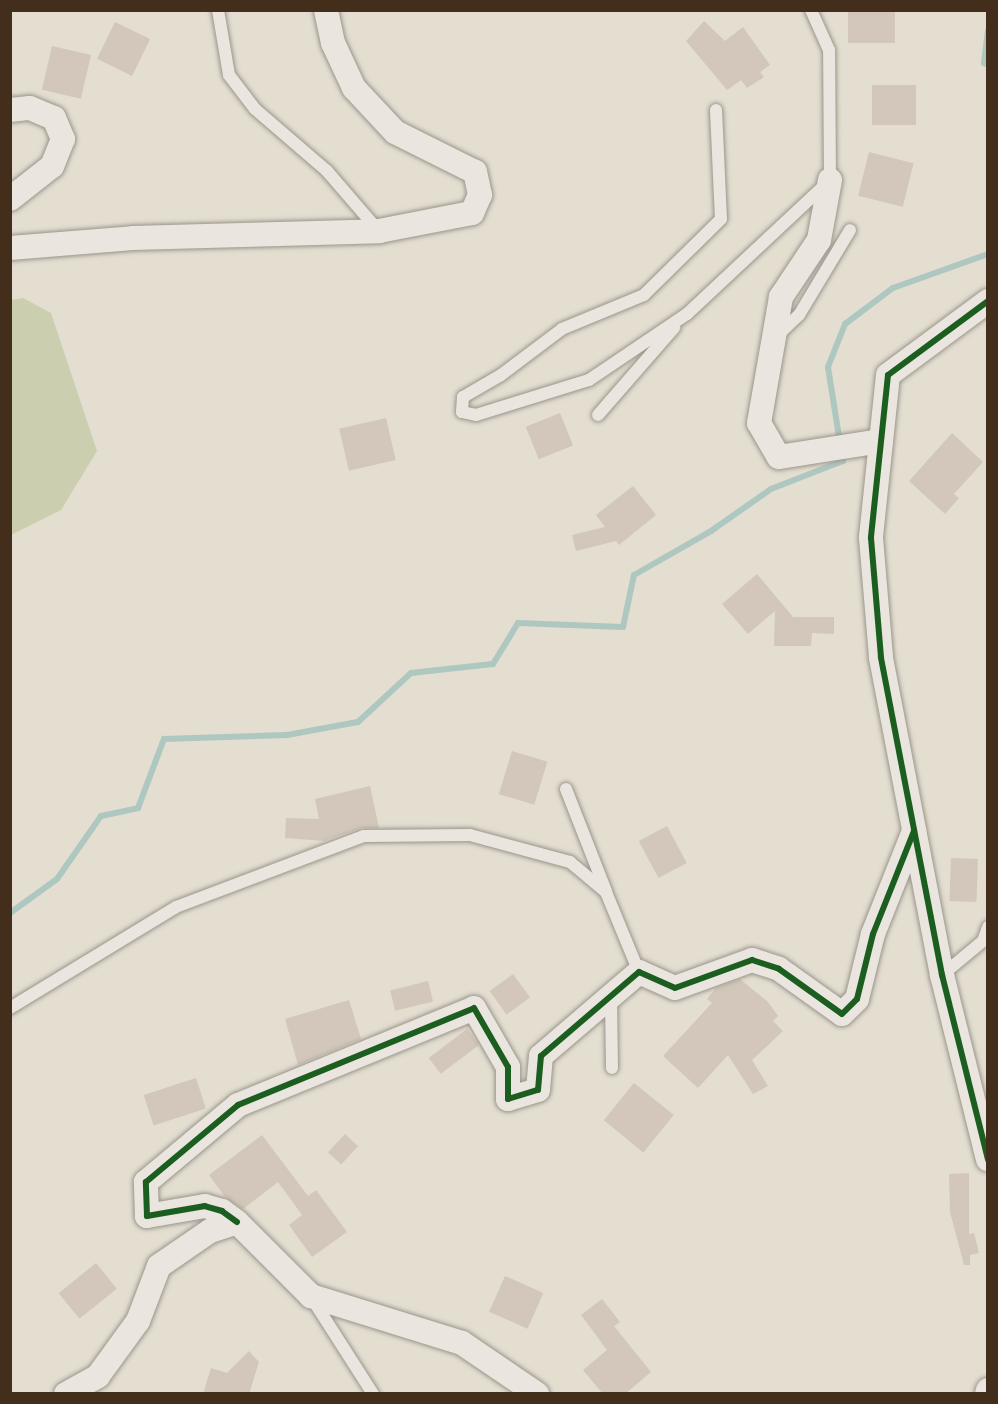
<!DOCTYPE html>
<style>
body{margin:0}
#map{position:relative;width:998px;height:1404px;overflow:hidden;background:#e3ded0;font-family:"IM FELL DW Pica",serif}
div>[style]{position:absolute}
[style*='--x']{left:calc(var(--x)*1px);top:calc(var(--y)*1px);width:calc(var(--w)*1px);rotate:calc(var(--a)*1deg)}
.green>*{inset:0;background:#cbcfb0}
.stream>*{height:6px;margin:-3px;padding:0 3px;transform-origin:3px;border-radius:3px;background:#aec7c0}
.building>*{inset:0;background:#d2c7ba;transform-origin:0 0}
.roads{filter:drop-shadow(0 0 2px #9b958b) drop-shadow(0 0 2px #9b958b)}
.lane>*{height:12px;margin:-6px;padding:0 6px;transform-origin:6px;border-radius:6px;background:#eae6df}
.street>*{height:24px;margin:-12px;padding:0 12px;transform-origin:12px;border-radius:12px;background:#eae6df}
.cycleway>*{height:6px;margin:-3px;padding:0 3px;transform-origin:3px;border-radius:3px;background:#1b5e20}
span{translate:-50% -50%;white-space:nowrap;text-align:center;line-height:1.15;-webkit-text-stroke:6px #f2ecdb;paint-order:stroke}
.frame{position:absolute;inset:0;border:12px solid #432d1b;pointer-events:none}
</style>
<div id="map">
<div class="green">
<i style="clip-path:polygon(23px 298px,51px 313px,97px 451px,61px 510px,11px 535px,11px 300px)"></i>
</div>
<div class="stream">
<i style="--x:988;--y:30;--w:33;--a:97"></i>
<i style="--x:984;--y:63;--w:4;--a:27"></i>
<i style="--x:840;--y:443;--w:77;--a:-99"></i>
<i style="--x:828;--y:367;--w:46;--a:-68.4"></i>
<i style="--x:845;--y:324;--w:60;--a:-36.9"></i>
<i style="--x:893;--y:288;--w:101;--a:-19.7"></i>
<i style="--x:10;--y:913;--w:58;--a:-35.9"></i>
<i style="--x:57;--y:879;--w:77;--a:-55.1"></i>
<i style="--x:101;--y:816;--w:38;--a:-12"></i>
<i style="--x:138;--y:808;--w:74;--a:-69.4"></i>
<i style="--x:164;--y:739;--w:123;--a:-1.9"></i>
<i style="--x:287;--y:735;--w:72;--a:-10.4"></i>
<i style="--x:358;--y:722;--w:72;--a:-42.8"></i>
<i style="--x:411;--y:673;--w:82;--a:-6.3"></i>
<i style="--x:493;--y:664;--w:48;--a:-58.6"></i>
<i style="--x:518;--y:623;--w:105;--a:2.2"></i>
<i style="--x:623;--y:627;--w:53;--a:-78.1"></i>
<i style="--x:634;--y:575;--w:89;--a:-29.7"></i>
<i style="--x:711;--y:531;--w:73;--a:-35"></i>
<i style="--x:771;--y:489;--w:77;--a:-21.3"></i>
<i style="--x:843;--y:461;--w:8;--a:-97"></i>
</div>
<div class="building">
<i style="left:848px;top:10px;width:47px;height:33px"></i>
<i style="clip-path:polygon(704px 21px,725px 41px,743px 27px,770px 65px,760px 72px,764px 77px,747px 88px,741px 80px,727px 90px,686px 41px)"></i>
<i style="left:115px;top:22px;width:39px;height:41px;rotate:26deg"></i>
<i style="left:52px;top:46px;width:40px;height:45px;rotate:13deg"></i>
<i style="left:872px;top:85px;width:44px;height:40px"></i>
<i style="left:869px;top:152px;width:46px;height:45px;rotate:14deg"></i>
<i style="left:560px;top:413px;width:35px;height:37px;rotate:68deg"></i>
<i style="left:386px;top:418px;width:43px;height:48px;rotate:77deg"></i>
<i style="clip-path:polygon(952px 433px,983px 462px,954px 494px,959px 498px,945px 514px,909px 481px)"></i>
<i style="clip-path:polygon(633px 486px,656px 515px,619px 545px,616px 541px,576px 551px,572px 535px,605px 527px,596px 515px)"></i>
<i style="clip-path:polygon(757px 574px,793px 617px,834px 617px,834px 634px,812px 633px,811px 646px,774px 646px,775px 611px,748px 634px,722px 604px)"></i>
<i style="left:512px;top:751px;width:37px;height:45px;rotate:17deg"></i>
<i style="clip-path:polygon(370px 786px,379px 828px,361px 828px,324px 841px,285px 838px,286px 818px,319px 819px,315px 799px)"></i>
<i style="left:667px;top:826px;width:42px;height:32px;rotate:62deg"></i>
<i style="left:951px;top:858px;width:27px;height:43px;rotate:2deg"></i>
<i style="left:513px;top:974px;width:29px;height:29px;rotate:54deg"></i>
<i style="clip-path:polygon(740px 979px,768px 1002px,778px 1016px,773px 1021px,783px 1031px,752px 1060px,768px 1086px,753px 1094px,728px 1055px,698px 1088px,663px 1056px,712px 1003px,707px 999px,716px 988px)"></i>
<i style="left:428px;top:981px;width:21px;height:39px;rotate:76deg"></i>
<i style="clip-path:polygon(349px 1000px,361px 1039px,298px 1065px,285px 1019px)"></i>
<i style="left:467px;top:1029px;width:20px;height:48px;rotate:53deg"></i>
<i style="left:196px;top:1078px;width:32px;height:55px;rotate:72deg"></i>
<i style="left:634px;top:1083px;width:51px;height:48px;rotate:39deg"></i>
<i style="left:345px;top:1134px;width:18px;height:25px;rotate:43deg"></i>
<i style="clip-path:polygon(262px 1135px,308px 1196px,316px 1190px,347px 1232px,312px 1257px,289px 1225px,302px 1215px,278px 1182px,243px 1209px,225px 1197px,209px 1175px)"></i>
<i style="clip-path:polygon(969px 1173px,969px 1234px,974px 1233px,979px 1253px,970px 1255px,970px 1265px,964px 1265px,950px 1212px,949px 1174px)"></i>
<i style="left:96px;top:1263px;width:33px;height:48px;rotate:51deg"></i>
<i style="left:505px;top:1276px;width:42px;height:39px;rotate:24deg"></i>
<i style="clip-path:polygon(602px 1299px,620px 1322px,614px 1326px,651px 1372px,625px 1394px,603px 1394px,583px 1370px,607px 1350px,581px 1315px)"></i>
<i style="clip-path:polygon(249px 1351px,259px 1362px,249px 1394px,203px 1394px,211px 1368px,227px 1373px)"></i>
</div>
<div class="roads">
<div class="lane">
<i style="--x:218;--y:10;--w:66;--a:80.4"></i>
<i style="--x:229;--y:75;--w:43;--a:52.6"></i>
<i style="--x:255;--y:109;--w:95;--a:40.7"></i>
<i style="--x:327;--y:171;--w:78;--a:49.2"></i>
<i style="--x:716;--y:110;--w:109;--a:87.4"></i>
<i style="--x:721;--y:219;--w:108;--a:135.4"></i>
<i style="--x:644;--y:295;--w:89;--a:157.5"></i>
<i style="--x:562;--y:329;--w:76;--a:143"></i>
<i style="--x:501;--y:375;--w:44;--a:149.9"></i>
<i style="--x:463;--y:397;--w:15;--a:94"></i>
<i style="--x:462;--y:412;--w:14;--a:12"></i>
<i style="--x:476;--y:415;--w:118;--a:-17.2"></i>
<i style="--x:589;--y:380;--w:118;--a:-34"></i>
<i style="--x:687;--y:314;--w:196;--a:-43.1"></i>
<i style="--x:830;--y:180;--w:130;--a:-90.4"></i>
<i style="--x:829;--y:50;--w:44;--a:-114.2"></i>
<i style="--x:778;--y:335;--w:29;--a:-44"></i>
<i style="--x:799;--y:315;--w:99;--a:-59"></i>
<i style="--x:598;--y:415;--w:116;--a:-48.9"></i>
<i style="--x:566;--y:789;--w:110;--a:68.6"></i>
<i style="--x:942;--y:975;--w:53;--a:-39.7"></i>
<i style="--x:983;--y:941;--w:15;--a:-70"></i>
<i style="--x:611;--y:998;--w:70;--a:89.2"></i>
<i style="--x:10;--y:1008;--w:194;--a:-31.3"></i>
<i style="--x:176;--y:907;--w:201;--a:-20.7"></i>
<i style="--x:364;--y:836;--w:106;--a:-0.5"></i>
<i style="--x:470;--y:835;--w:104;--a:15.1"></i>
<i style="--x:570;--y:862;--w:47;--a:39.8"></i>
<i style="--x:606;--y:892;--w:87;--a:67.6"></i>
<i style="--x:313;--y:1300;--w:112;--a:57.4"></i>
</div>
<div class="street">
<i style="--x:10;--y:110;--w:20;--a:-6"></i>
<i style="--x:30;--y:108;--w:26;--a:23"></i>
<i style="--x:54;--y:118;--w:23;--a:67"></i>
<i style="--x:63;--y:139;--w:29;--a:112"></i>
<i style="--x:52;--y:166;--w:53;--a:141.8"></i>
<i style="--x:830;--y:180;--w:61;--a:100.4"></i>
<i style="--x:819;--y:240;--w:69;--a:123.7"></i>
<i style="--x:781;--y:297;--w:128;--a:99.9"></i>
<i style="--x:759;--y:423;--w:39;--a:60"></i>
<i style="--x:779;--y:457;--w:103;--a:-8.9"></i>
<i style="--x:10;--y:248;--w:123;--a:-4.6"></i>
<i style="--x:133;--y:238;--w:246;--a:-1.6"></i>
<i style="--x:379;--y:231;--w:95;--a:-11"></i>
<i style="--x:472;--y:213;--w:20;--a:-66"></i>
<i style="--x:480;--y:195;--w:24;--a:-102"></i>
<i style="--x:475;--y:172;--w:89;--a:-153.4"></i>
<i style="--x:395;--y:132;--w:60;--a:-133"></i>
<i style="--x:354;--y:88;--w:50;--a:-115"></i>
<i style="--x:333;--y:43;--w:34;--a:-102"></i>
<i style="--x:988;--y:301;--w:124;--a:143.5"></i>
<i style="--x:888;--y:375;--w:164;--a:96"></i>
<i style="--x:871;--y:538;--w:120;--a:85.2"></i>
<i style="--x:881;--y:658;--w:323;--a:79.1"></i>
<i style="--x:942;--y:975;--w:190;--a:76"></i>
<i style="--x:237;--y:1222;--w:19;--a:-144"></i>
<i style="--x:222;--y:1211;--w:18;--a:-164"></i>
<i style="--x:205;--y:1206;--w:59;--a:170.2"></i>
<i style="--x:147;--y:1216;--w:34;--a:-92"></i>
<i style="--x:146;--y:1182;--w:120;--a:-39.9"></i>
<i style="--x:238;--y:1105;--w:255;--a:-22.3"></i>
<i style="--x:474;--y:1008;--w:68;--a:60"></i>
<i style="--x:508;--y:1067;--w:32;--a:90"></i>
<i style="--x:508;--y:1099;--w:31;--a:-17"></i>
<i style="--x:538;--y:1090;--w:34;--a:-85"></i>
<i style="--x:541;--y:1056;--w:129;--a:-40.6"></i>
<i style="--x:639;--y:972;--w:39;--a:24"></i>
<i style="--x:675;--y:988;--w:82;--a:-20"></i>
<i style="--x:752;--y:960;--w:28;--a:18"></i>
<i style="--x:779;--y:969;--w:77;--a:35.5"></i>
<i style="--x:842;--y:1014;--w:21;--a:-45"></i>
<i style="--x:857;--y:999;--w:67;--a:-76.2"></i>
<i style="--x:873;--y:934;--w:111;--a:-68.3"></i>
<i style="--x:66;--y:1394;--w:37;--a:-29"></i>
<i style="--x:98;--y:1376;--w:68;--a:-54"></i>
<i style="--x:138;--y:1321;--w:59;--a:-69.1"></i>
<i style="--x:159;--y:1266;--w:62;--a:-34.5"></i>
<i style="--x:210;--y:1231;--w:28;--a:-18"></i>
<i style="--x:237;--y:1222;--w:105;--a:45"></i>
<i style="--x:311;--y:1296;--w:158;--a:17.3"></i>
<i style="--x:462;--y:1343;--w:91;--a:34.2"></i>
<i style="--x:987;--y:1394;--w:4;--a:-76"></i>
</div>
</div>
<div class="cycleway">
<i style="--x:988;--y:301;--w:124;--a:143.5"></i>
<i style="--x:888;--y:375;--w:164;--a:96"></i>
<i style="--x:871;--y:538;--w:120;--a:85.2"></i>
<i style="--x:881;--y:658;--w:323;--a:79.1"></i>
<i style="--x:942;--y:975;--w:190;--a:76"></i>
<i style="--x:237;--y:1222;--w:19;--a:-144"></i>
<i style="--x:222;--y:1211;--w:18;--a:-164"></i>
<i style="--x:205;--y:1206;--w:59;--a:170.2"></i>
<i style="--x:147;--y:1216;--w:34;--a:-92"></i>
<i style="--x:146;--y:1182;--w:120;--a:-39.9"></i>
<i style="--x:238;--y:1105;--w:255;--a:-22.3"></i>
<i style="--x:474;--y:1008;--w:68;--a:60"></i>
<i style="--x:508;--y:1067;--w:32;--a:90"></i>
<i style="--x:508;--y:1099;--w:31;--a:-17"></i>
<i style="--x:538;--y:1090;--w:34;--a:-85"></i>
<i style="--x:541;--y:1056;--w:129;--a:-40.6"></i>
<i style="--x:639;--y:972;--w:39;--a:24"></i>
<i style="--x:675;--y:988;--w:82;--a:-20"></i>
<i style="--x:752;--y:960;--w:28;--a:18"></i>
<i style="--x:779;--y:969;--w:77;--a:35.5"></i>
<i style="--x:842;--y:1014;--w:21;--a:-45"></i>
<i style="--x:857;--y:999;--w:67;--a:-76.2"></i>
<i style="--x:873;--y:934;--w:111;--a:-68.3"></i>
</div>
<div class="frame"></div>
</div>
